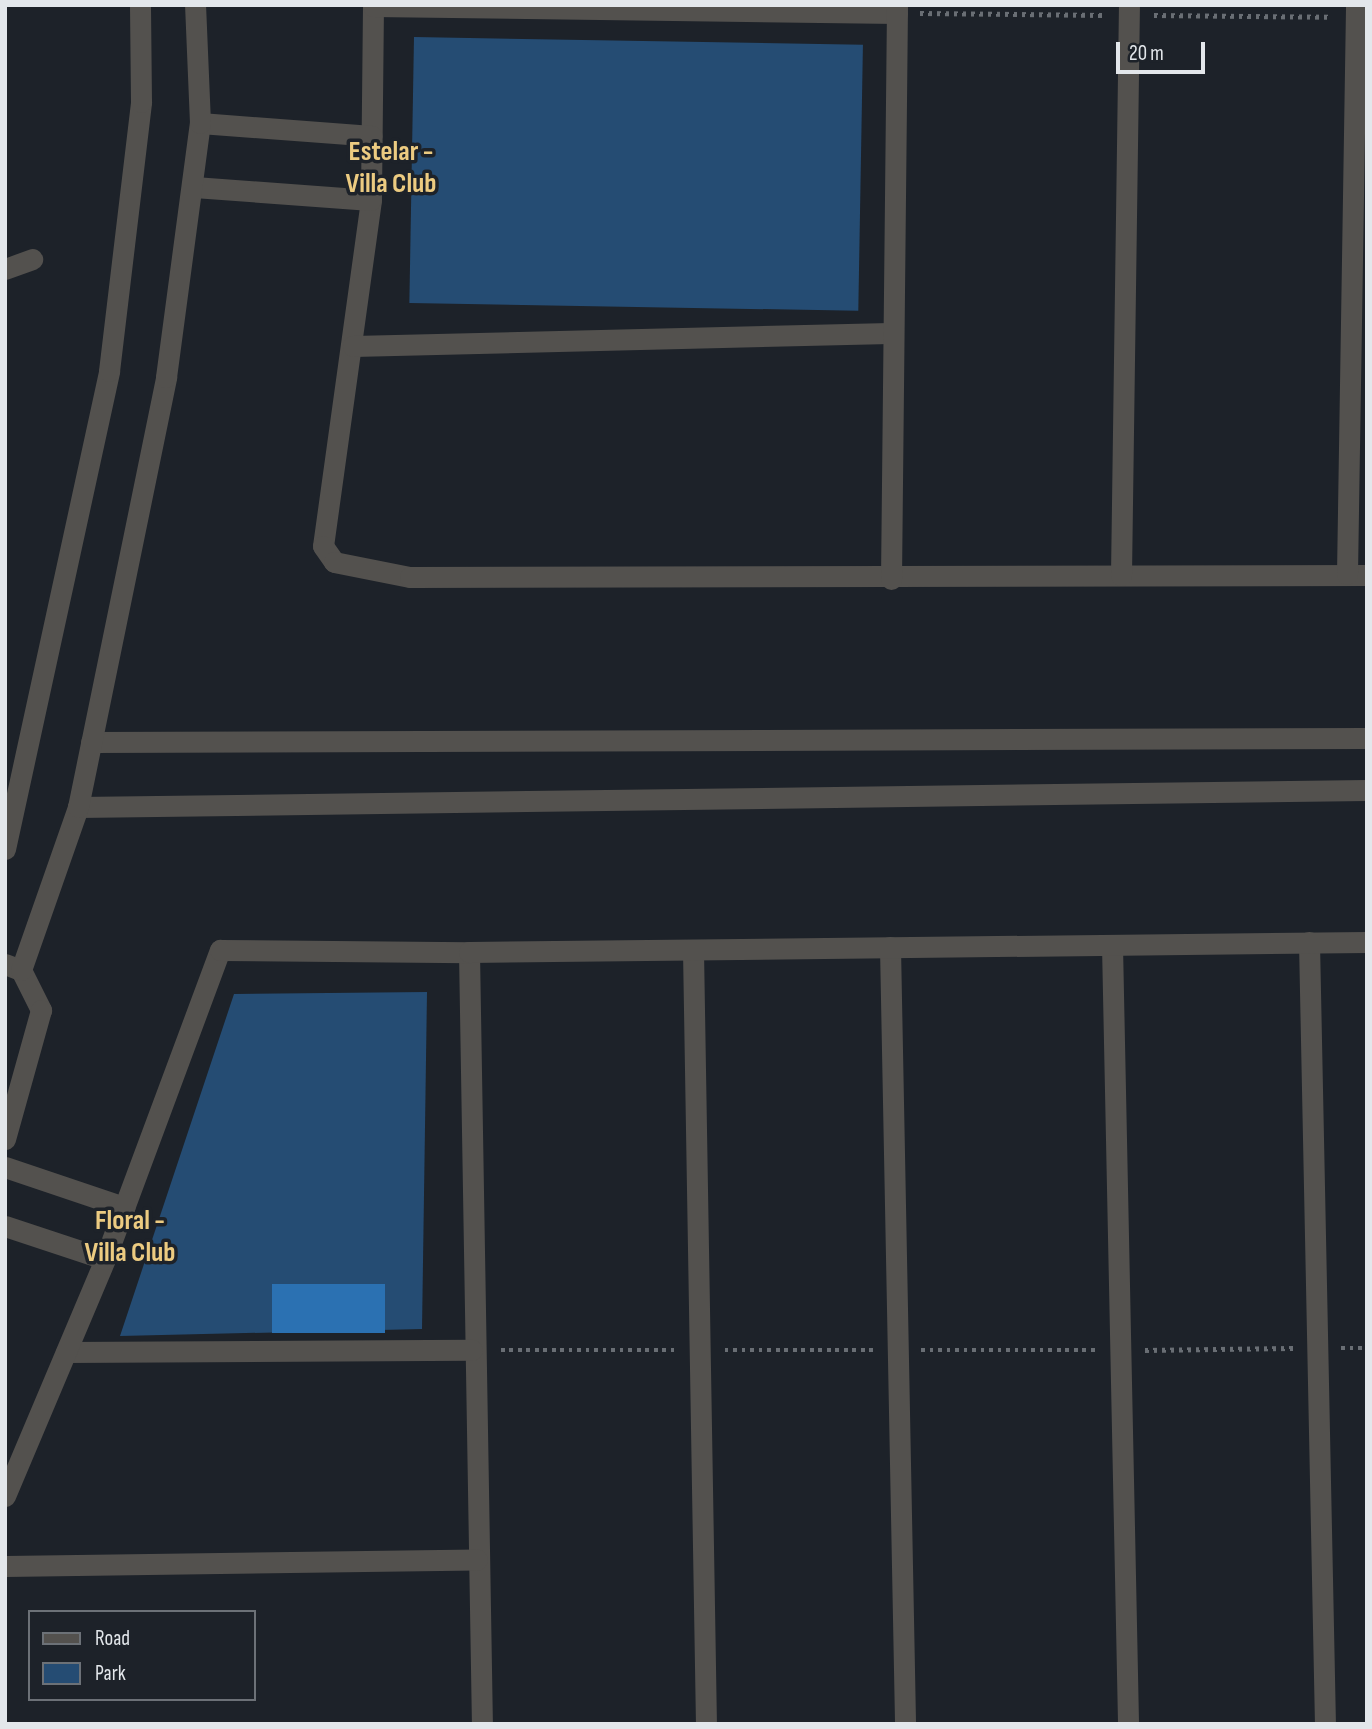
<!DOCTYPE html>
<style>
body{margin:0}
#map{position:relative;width:1372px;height:1729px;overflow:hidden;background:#1d2229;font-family:"Sofia Sans Condensed",sans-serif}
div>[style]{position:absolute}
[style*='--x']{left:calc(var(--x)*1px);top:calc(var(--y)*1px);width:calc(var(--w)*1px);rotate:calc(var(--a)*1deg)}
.green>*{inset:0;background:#254c73;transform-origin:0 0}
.water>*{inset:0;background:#2b71b2;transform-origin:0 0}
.path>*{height:4.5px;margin-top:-2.25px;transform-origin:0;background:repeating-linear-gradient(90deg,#696e74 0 3.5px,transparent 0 8.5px)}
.minor>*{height:21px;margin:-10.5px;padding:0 10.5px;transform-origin:10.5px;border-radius:10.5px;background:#53514e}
.tertiary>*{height:21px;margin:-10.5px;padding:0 10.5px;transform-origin:10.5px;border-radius:10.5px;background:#53514e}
span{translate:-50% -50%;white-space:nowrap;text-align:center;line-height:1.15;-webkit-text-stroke:7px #1d2229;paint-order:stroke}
.neighbourhood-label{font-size:28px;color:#eccb81;font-weight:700}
.frame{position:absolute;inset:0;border:7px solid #e3e7eb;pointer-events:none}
.legend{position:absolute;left:28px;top:1610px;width:228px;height:91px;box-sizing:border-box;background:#1d2229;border:2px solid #6c7177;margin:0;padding:9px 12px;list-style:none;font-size:21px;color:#e3e7eb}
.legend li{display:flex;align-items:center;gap:14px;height:35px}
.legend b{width:35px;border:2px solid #6c7177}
.scale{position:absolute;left:1116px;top:42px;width:89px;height:32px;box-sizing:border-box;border:4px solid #e3e7eb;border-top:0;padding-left:9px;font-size:21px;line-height:24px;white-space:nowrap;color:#e3e7eb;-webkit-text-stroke:5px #1d2229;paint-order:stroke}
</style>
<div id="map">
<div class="green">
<i style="left:414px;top:37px;width:449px;height:266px;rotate:1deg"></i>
<i style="clip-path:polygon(427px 992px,422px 1329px,120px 1336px,234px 994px)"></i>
</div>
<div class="water">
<i style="left:272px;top:1284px;width:113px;height:49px"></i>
</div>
<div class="path">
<i style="--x:920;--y:13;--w:183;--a:0.6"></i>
<i style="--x:1154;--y:15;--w:177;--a:0.6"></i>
<i style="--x:1341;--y:1348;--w:26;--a:0"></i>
<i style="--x:501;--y:1350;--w:173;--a:0"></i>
<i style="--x:725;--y:1350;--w:149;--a:0"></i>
<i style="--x:921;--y:1350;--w:177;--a:0"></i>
<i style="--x:1145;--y:1350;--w:149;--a:-0.8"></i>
</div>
<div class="minor">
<i style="--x:373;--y:5;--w:195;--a:90.6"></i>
<i style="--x:371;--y:200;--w:349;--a:97.9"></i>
<i style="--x:323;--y:546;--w:19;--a:55"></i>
<i style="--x:334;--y:562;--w:77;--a:11.2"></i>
<i style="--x:410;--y:577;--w:957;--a:-0.12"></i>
<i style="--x:373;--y:6;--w:524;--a:0.77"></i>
<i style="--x:200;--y:123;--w:172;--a:4.3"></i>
<i style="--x:194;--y:187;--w:177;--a:4.2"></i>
<i style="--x:5;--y:269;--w:29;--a:-20"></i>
<i style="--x:353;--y:346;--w:537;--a:-1.39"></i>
<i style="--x:1347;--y:574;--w:569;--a:-89.09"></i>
<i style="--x:1121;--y:575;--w:570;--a:-89.2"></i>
<i style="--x:891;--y:579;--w:574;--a:-89.4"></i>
<i style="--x:91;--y:742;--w:1276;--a:-0.18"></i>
<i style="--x:78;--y:807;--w:1289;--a:-0.76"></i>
<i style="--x:1309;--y:942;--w:782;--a:88.83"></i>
<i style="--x:1112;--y:945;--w:779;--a:88.82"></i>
<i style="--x:890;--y:947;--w:777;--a:88.89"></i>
<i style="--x:693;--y:950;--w:774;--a:89.04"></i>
<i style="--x:469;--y:952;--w:772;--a:89.04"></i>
<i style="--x:5;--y:1167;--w:126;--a:18.6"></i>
<i style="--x:5;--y:1226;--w:105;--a:18.3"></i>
<i style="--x:66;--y:1352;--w:406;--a:-0.3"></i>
<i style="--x:5;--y:1496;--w:257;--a:-67.1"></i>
<i style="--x:105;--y:1259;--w:330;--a:-69.6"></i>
<i style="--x:220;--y:950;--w:249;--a:0.5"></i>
<i style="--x:469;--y:952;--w:898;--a:-0.64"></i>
<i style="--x:5;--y:1566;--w:472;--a:-0.8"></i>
</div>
<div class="tertiary">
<i style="--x:5;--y:849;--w:489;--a:-77.7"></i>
<i style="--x:109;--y:371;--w:271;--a:-83.2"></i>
<i style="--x:141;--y:102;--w:97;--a:-90.6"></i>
<i style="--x:5;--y:964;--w:17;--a:21"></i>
<i style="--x:21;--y:970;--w:45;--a:63.4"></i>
<i style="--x:41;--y:1010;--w:134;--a:105.6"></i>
<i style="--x:21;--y:970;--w:173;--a:-70.7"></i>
<i style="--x:78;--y:807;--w:439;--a:-78.4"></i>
<i style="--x:166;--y:377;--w:256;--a:-82.4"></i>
<i style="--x:200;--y:123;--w:118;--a:-92.4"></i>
</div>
<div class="neighbourhood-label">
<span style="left:391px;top:168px">Estelar -<br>Villa Club</span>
<span style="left:130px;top:1237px">Floral -<br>Villa Club</span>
</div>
<div class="frame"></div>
<ul class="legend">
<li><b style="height:9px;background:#53514e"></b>Road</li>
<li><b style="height:19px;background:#254c73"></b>Park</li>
</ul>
<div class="scale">20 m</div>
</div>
